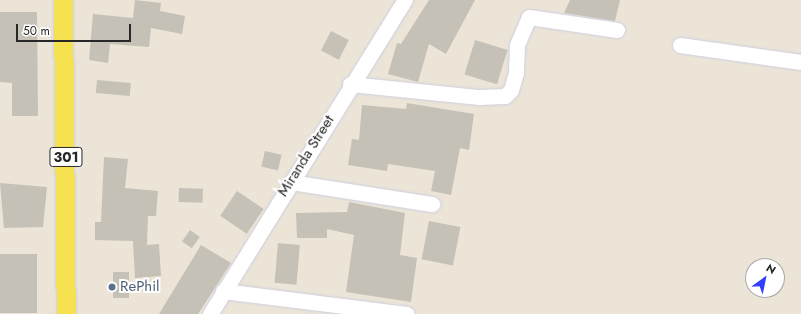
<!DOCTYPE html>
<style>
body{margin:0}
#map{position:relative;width:801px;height:314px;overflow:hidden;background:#ebe4d7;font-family:Jost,sans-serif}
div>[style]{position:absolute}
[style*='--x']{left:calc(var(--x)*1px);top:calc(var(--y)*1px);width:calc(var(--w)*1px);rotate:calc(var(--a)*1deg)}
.building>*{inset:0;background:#c5c1b7;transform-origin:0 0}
.roads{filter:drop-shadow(0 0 1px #cdcee1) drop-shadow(0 0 1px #cdcee1)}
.minor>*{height:15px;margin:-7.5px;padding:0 7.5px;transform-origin:7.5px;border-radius:7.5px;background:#fff}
.major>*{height:19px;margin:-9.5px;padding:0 9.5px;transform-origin:9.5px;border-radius:9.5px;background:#f6e251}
.dots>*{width:11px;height:11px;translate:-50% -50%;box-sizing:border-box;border:2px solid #fff;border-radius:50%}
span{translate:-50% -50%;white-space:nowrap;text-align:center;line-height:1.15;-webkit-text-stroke:4px #fff;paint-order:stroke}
.shield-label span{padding:1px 3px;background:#fff;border:1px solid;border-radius:3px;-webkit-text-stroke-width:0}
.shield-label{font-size:14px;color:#272727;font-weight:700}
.street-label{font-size:15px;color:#272727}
.service-label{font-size:15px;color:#4e5e75}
.left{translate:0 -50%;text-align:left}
.north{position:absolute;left:745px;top:258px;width:40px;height:40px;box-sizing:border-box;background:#fff;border:1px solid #a9a9a9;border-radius:50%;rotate:33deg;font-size:11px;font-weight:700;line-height:16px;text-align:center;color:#272727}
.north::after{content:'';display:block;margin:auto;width:14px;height:18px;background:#303fff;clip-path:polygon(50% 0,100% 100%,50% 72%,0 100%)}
.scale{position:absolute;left:16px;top:24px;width:115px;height:18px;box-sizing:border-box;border:2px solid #272727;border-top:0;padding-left:5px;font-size:12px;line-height:14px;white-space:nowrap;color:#272727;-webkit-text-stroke:3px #fff;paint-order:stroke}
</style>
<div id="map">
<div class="building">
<i style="clip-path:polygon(135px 0,161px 3px,160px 11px,185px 16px,182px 34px,151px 28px,149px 47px,110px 44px,108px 63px,89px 60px,93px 14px,133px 18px)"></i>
<i style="clip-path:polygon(429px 0,475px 0,446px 54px,429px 44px,418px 82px,388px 74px,397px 43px,401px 44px)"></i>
<i style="clip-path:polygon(570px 0,620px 0,615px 21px,564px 13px)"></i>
<i style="clip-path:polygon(0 12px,37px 12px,38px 116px,12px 116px,12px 83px,0 82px)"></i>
<i style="left:331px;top:31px;width:20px;height:22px;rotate:27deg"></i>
<i style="left:475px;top:40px;width:34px;height:36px;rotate:17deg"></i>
<i style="left:97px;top:80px;width:34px;height:13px;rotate:5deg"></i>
<i style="clip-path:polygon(407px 103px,474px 114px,469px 150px,460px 148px,451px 195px,431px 191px,435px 171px,388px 164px,387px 171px,348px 165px,352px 139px,359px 140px,362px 105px,406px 109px)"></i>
<i style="left:265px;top:151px;width:17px;height:16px;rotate:13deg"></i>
<i style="clip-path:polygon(104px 157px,128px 159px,125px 188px,158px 191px,156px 216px,148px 216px,147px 245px,159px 244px,161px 276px,135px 278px,133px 241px,95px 240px,95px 222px,101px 222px)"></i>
<i style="clip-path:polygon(0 183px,47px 187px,43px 227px,4px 228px)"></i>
<i style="left:179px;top:188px;width:24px;height:14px;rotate:2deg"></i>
<i style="left:237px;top:191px;width:32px;height:30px;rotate:34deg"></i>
<i style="clip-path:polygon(349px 202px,405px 213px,400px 255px,417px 258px,411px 302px,346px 292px,354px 235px,327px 229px,327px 238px,297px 238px,296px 213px,347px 212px)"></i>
<i style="left:429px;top:221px;width:32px;height:39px;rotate:11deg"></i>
<i style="left:190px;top:230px;width:12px;height:14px;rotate:35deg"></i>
<i style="left:278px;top:243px;width:22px;height:40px;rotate:5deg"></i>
<i style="clip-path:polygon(201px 245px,231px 263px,198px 314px,159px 314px)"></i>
<i style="left:0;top:254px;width:37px;height:59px"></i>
<i style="left:113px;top:272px;width:16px;height:26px"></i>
</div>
<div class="roads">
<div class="minor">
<i style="--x:680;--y:45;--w:122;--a:8"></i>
<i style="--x:350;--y:84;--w:130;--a:5.8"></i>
<i style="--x:479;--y:97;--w:26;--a:-2"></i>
<i style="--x:505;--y:96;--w:8;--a:-45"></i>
<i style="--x:511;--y:90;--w:18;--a:-74"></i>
<i style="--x:516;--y:73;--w:28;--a:-88"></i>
<i style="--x:517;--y:45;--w:30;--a:-67"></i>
<i style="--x:529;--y:17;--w:89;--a:8.4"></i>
<i style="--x:291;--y:182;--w:143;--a:8.9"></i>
<i style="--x:223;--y:291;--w:185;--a:7.1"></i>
<i style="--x:210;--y:314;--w:370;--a:-58.2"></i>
</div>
<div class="major">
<i style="--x:63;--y:0;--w:314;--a:89.5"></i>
</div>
</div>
<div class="dots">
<i style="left:112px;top:287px;background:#5c6f8a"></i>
</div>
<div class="shield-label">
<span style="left:66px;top:157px">301</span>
</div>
<div class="street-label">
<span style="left:306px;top:156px;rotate:-58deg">Miranda Street</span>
</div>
<div class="service-label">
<span class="left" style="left:120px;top:287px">RePhil</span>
</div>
<div class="north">N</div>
<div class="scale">50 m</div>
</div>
